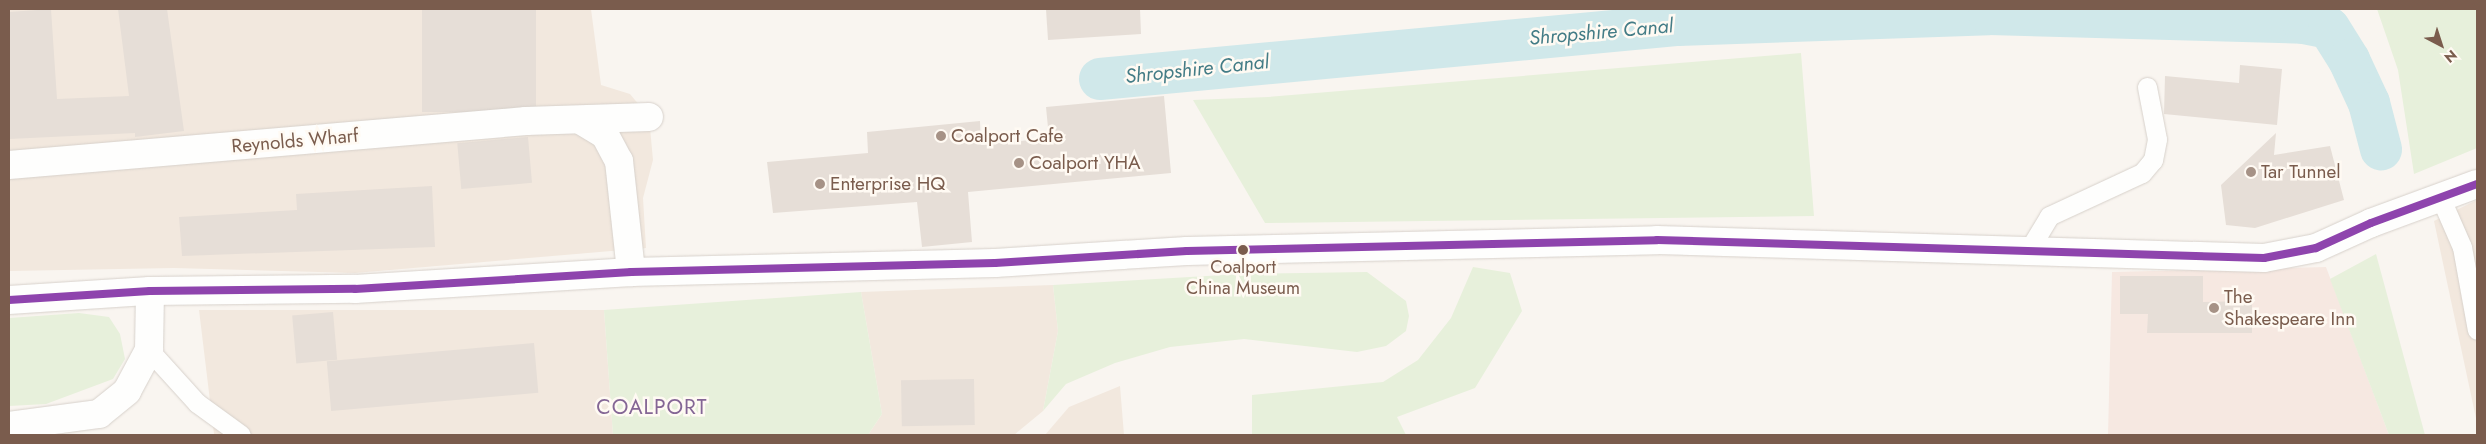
<!DOCTYPE html>
<style>
body{margin:0}
#map{position:relative;width:2486px;height:444px;overflow:hidden;background:#f9f5f0;font-family:Jost,sans-serif}
div>[style]{position:absolute}
[style*='--x']{left:calc(var(--x)*1px);top:calc(var(--y)*1px);width:calc(var(--w)*1px);rotate:calc(var(--a)*1deg)}
.residential>*{inset:0;background:#f2e8de}
.commercial>*{inset:0;background:#f6e8e1}
.green>*{inset:0;background:#e7f0db}
.canal>*{height:42px;margin:-21px;padding:0 21px;transform-origin:21px;border-radius:21px;background:#d0e8ea}
.building>*{inset:0;background:#e6ded7;transform-origin:0 0}
.roads{filter:drop-shadow(0 0 1px #d7d1cb) drop-shadow(0 0 1px #d7d1cb)}
.lane>*{height:19px;margin:-9.5px;padding:0 9.5px;transform-origin:9.5px;border-radius:9.5px;background:#fefefd}
.street>*{height:28px;margin:-14px;padding:0 14px;transform-origin:14px;border-radius:14px;background:#fefefd}
.secondary>*{height:28px;margin:-14px;padding:0 14px;transform-origin:14px;border-radius:14px;background:#fefefd}
.bus-1>*{height:8px;margin:-4px;padding:0 4px;transform-origin:4px;border-radius:4px;background:#8e44ad}
.dots>*{width:14px;height:14px;translate:-50% -50%;box-sizing:border-box;border:2px solid #fffaf3;border-radius:50%}
span{translate:-50% -50%;white-space:nowrap;text-align:center;line-height:1.15;-webkit-text-stroke:5px #fffaf3;paint-order:stroke}
.bus-label{font-size:18px;color:#7a5c4d}
.poi-label{font-size:19px;color:#7a5c4d}
.left{translate:0 -50%;text-align:left}
.street-label{font-size:19px;color:#7a5c4d}
.water-label{font-size:20px;color:#437c86;font-style:italic}
.quarter-label{font-size:21px;color:#846695;letter-spacing:1px}
.frame{position:absolute;inset:0;border:10px solid #7a5c4d;pointer-events:none}
.north{position:absolute;left:2416px;top:20px;width:50px;height:50px;-webkit-text-stroke:4px #fffaf3;paint-order:stroke;rotate:140deg;font-size:14px;font-weight:700;line-height:20px;text-align:center;color:#7a5c4d}
.north::after{content:'';display:block;margin:auto;width:18px;height:22px;background:#7a5c4d;clip-path:polygon(50% 0,100% 100%,50% 72%,0 100%)}
</style>
<div id="map">
<div class="residential">
<i style="clip-path:polygon(9px 9px,591px 9px,601px 85px,630px 94px,649px 117px,653px 160px,643px 198px,646px 248px,355px 273px,174px 268px,9px 271px)"></i>
<i style="clip-path:polygon(2477px 200px,2477px 423px,2434px 221px)"></i>
<i style="clip-path:polygon(1053px 285px,1058px 331px,1043px 411px,1014px 435px,868px 435px,882px 414px,861px 292px)"></i>
<i style="clip-path:polygon(199px 310px,604px 310px,613px 435px,207px 435px,214px 434px)"></i>
<i style="clip-path:polygon(1120px 386px,1124px 435px,1045px 435px,1069px 407px)"></i>
</div>
<div class="commercial">
<i style="clip-path:polygon(2326px 267px,2389px 435px,2108px 435px,2112px 272px)"></i>
</div>
<div class="green">
<i style="clip-path:polygon(2377px 9px,2477px 9px,2477px 148px,2414px 174px,2398px 70px)"></i>
<i style="clip-path:polygon(1801px 53px,1814px 216px,1265px 223px,1193px 100px,1268px 97px)"></i>
<i style="clip-path:polygon(2376px 254px,2425px 435px,2389px 435px,2330px 279px)"></i>
<i style="clip-path:polygon(1473px 267px,1510px 273px,1522px 311px,1475px 388px,1397px 417px,1406px 435px,1252px 435px,1252px 395px,1383px 382px,1418px 360px,1451px 318px)"></i>
<i style="clip-path:polygon(1367px 272px,1406px 301px,1409px 316px,1406px 331px,1386px 346px,1357px 352px,1244px 339px,1170px 347px,1115px 363px,1066px 384px,1043px 411px,1058px 331px,1053px 285px,1241px 274px)"></i>
<i style="clip-path:polygon(861px 292px,882px 414px,868px 435px,613px 435px,604px 310px)"></i>
<i style="clip-path:polygon(79px 313px,109px 317px,120px 334px,125px 359px,113px 379px,46px 404px,9px 406px,9px 318px)"></i>
</div>
<div class="canal">
<i style="--x:1100;--y:79;--w:581;--a:-5.34"></i>
<i style="--x:1678;--y:25;--w:311;--a:-2"></i>
<i style="--x:1989;--y:14;--w:314;--a:1.6"></i>
<i style="--x:2303;--y:23;--w:26;--a:11"></i>
<i style="--x:2329;--y:28;--w:38;--a:58"></i>
<i style="--x:2349;--y:60;--w:47;--a:65.1"></i>
<i style="--x:2369;--y:103;--w:48;--a:75.4"></i>
</div>
<div class="building">
<i style="clip-path:polygon(51px 9px,57px 99px,129px 96px,118px 9px,167px 9px,184px 131px,135px 137px,135px 133px,9px 139px,9px 12px)"></i>
<i style="left:422px;top:9px;width:114px;height:103px"></i>
<i style="clip-path:polygon(1046px 9px,1140px 9px,1141px 34px,1048px 40px)"></i>
<i style="clip-path:polygon(2240px 65px,2282px 69px,2277px 125px,2164px 114px,2165px 76px,2239px 83px)"></i>
<i style="clip-path:polygon(1164px 96px,1171px 173px,968px 192px,972px 242px,922px 247px,917px 202px,773px 213px,767px 162px,868px 153px,867px 132px,980px 121px,981px 145px,1049px 138px,1046px 107px)"></i>
<i style="clip-path:polygon(2276px 133px,2274px 155px,2330px 146px,2344px 200px,2255px 228px,2226px 225px,2221px 185px)"></i>
<i style="left:528px;top:137px;width:46px;height:71px;rotate:85deg"></i>
<i style="clip-path:polygon(432px 186px,435px 247px,182px 256px,179px 217px,297px 210px,296px 194px)"></i>
<i style="clip-path:polygon(2120px 276px,2203px 276px,2203px 302px,2252px 301px,2252px 333px,2147px 333px,2148px 314px,2120px 314px)"></i>
<i style="left:333px;top:312px;width:48px;height:41px;rotate:85deg"></i>
<i style="left:534px;top:343px;width:50px;height:208px;rotate:85deg"></i>
<i style="left:974px;top:379px;width:46px;height:73px;rotate:89deg"></i>
</div>
<div class="roads">
<div class="lane">
<i style="--x:2441;--y:199;--w:52;--a:66.4"></i>
<i style="--x:2462;--y:247;--w:84;--a:79.8"></i>
<i style="--x:2030;--y:248;--w:37;--a:-59"></i>
<i style="--x:2049;--y:216;--w:102;--a:-24.8"></i>
<i style="--x:2142;--y:173;--w:17;--a:-50"></i>
<i style="--x:2153;--y:160;--w:21;--a:-79"></i>
<i style="--x:2157;--y:139;--w:53;--a:-100.9"></i>
<i style="--x:149;--y:350;--w:72;--a:47.8"></i>
<i style="--x:197;--y:403;--w:54;--a:36"></i>
</div>
<div class="street">
<i style="--x:582;--y:121;--w:27;--a:31"></i>
<i style="--x:605;--y:135;--w:30;--a:62"></i>
<i style="--x:619;--y:161;--w:112;--a:83.8"></i>
<i style="--x:9;--y:165;--w:519;--a:-4.86"></i>
<i style="--x:526;--y:121;--w:123;--a:-1.9"></i>
<i style="--x:9;--y:426;--w:91;--a:-7.6"></i>
<i style="--x:99;--y:414;--w:36;--a:-39"></i>
<i style="--x:127;--y:391;--w:47;--a:-61.8"></i>
<i style="--x:149;--y:350;--w:59;--a:-89"></i>
</div>
<div class="secondary">
<i style="--x:9;--y:300;--w:141;--a:-3.7"></i>
<i style="--x:150;--y:291;--w:205;--a:-0.6"></i>
<i style="--x:355;--y:289;--w:277;--a:-3.5"></i>
<i style="--x:631;--y:272;--w:364;--a:-1.4"></i>
<i style="--x:995;--y:263;--w:192;--a:-3.6"></i>
<i style="--x:1187;--y:251;--w:470;--a:-1.3"></i>
<i style="--x:1657;--y:240;--w:607;--a:1.7"></i>
<i style="--x:2264;--y:258;--w:53;--a:-10.9"></i>
<i style="--x:2316;--y:248;--w:60;--a:-24.4"></i>
<i style="--x:2371;--y:223;--w:113;--a:-20.2"></i>
</div>
</div>
<div class="bus-1">
<i style="--x:9;--y:300;--w:141;--a:-3.7"></i>
<i style="--x:150;--y:291;--w:205;--a:-0.6"></i>
<i style="--x:355;--y:289;--w:277;--a:-3.5"></i>
<i style="--x:631;--y:272;--w:364;--a:-1.4"></i>
<i style="--x:995;--y:263;--w:192;--a:-3.6"></i>
<i style="--x:1187;--y:251;--w:470;--a:-1.3"></i>
<i style="--x:1657;--y:240;--w:607;--a:1.7"></i>
<i style="--x:2264;--y:258;--w:53;--a:-10.9"></i>
<i style="--x:2316;--y:248;--w:60;--a:-24.4"></i>
<i style="--x:2371;--y:223;--w:113;--a:-20.2"></i>
</div>
<div class="dots">
<i style="left:941px;top:136px;background:#a69286"></i>
<i style="left:1019px;top:163px;background:#a69286"></i>
<i style="left:2251px;top:172px;background:#a69286"></i>
<i style="left:820px;top:184px;background:#a69286"></i>
<i style="left:1243px;top:250px;background:#7a5c4d"></i>
<i style="left:2214px;top:308px;background:#a69286"></i>
</div>
<div class="bus-label">
<span style="left:1243px;top:278px">Coalport<br>China Museum</span>
</div>
<div class="poi-label">
<span class="left" style="left:951px;top:136px">Coalport Cafe</span>
<span class="left" style="left:1029px;top:163px">Coalport YHA</span>
<span class="left" style="left:2261px;top:172px">Tar Tunnel</span>
<span class="left" style="left:830px;top:184px">Enterprise HQ</span>
<span class="left" style="left:2224px;top:308px">The<br>Shakespeare Inn</span>
</div>
<div class="street-label">
<span style="left:295px;top:141px;rotate:-5deg">Reynolds Wharf</span>
</div>
<div class="water-label">
<span style="left:1601px;top:32px;rotate:-5deg">Shropshire Canal</span>
<span style="left:1197px;top:69px;rotate:-6deg">Shropshire Canal</span>
</div>
<div class="quarter-label">
<span style="left:652px;top:407px">COALPORT</span>
</div>
<div class="frame"></div>
<div class="north">N</div>
</div>
